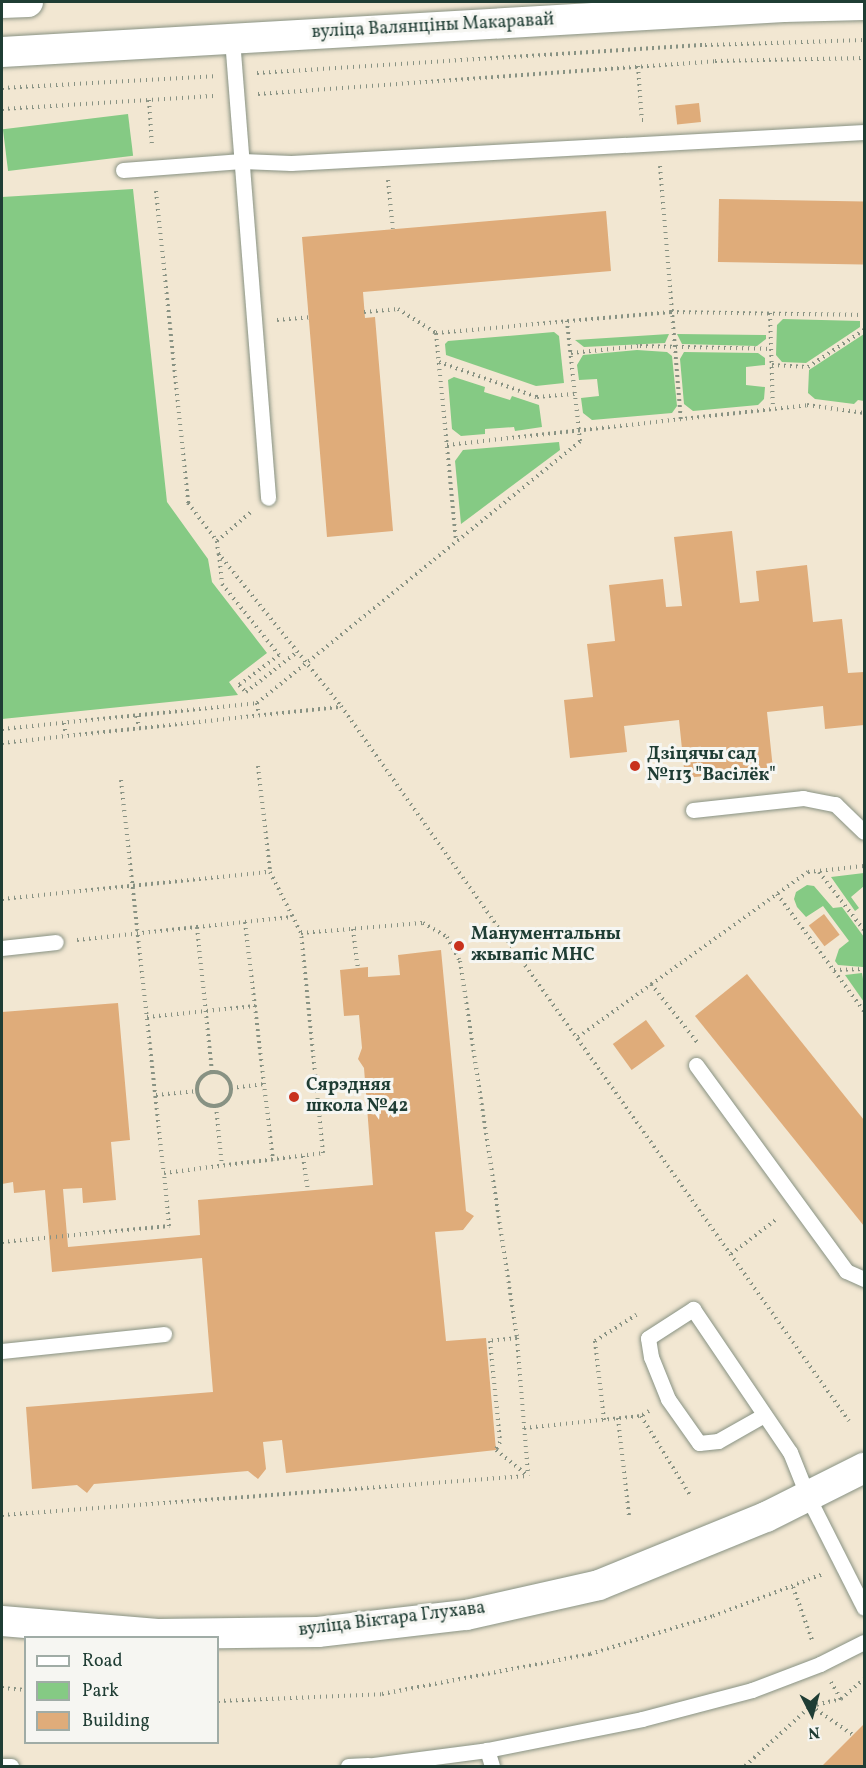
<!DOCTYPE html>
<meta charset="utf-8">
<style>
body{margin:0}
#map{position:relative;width:866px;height:1768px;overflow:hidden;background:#f2e7d2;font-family:Vollkorn,serif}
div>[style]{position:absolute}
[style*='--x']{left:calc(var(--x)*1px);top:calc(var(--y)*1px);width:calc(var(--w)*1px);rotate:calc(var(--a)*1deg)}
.green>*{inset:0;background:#85ca84;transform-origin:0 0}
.building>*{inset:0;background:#dfac7a;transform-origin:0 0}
.path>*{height:4px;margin-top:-2px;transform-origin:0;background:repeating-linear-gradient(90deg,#889283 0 1.5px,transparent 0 6px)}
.path>.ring{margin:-2px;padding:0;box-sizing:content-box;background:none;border:4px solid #889283;border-radius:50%}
.roads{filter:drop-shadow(0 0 2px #889283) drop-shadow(0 0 2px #889283)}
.lane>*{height:15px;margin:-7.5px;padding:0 7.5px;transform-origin:7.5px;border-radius:7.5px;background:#fff}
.street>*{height:30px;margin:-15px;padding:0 15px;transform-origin:15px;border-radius:15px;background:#fff}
.dots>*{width:16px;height:16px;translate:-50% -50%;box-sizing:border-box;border:3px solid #f6f6f2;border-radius:50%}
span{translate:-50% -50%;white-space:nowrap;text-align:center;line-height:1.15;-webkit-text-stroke:6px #f6f6f2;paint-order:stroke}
.street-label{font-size:18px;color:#1f3d34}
.poi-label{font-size:18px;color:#1f3d34;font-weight:700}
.left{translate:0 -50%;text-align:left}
.frame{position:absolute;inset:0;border:3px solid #1f3d34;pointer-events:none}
.legend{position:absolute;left:24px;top:1636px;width:195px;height:108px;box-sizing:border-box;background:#f6f6f2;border:2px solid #a0aca6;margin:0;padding:8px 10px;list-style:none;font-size:18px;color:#1f3d34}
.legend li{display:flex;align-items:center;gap:12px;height:30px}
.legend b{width:30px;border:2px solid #a0aca6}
.north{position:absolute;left:782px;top:1684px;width:60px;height:60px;-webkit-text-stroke:4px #f6f6f2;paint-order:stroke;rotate:174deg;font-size:16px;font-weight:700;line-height:24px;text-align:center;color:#1f3d34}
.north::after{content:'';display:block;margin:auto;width:21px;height:27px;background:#1f3d34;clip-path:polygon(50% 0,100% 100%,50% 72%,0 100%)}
</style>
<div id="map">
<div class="green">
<i style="left:128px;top:114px;width:42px;height:126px;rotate:83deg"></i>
<i style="clip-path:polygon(133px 189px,167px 502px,208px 559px,212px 582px,267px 653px,229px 682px,238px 695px,2px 719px,2px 197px)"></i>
<i style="clip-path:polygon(783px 319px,860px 321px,860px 327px,806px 363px,782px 362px,776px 355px,777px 325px)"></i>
<i style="clip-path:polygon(554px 332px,559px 336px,564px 383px,536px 386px,446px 355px,445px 344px,448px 341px)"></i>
<i style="clip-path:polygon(669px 334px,665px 343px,584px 347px,575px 340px)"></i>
<i style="clip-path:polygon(677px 334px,766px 335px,766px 339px,757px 346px,682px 344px)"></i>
<i style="clip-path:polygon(864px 334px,864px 401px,858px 400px,854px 404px,815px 399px,808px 393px,809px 370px)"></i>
<i style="clip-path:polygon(637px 350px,667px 352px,672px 356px,677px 406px,672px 413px,592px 420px,583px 413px,581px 398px,599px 396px,597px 379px,579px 380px,577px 365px,583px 355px)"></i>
<i style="clip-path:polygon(684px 352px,758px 353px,765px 358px,765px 365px,746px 367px,746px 385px,765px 387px,764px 399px,758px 405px,693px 411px,684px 404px,680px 359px)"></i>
<i style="clip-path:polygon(454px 377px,485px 387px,484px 392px,510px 400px,512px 396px,539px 405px,542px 427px,515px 431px,514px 427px,485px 429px,485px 434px,461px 436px,452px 429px,448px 380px)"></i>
<i style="clip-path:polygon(559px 442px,560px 450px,461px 524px,455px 461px,463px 450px)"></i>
<i style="clip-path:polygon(864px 873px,864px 886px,851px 897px,859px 908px,855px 911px,831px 877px)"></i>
<i style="clip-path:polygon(807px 885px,814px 886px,833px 908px,842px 907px,864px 937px,863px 967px,838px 965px,835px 961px,839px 949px,849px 941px,823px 906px,806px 917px,797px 907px,794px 899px,796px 892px)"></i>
<i style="clip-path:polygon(862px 973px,864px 985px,864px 1002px,845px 975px)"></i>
</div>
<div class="building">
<i style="left:699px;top:103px;width:19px;height:24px;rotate:84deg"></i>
<i style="left:719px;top:199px;width:145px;height:63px;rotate:1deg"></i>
<i style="clip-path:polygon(606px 211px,611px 271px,363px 292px,365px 318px,375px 317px,393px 531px,327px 537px,302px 237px)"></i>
<i style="clip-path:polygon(732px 531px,740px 603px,759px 601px,756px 571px,807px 565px,813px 622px,842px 619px,848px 673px,864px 672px,864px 725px,825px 729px,823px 706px,767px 712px,773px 769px,685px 778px,679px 720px,624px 726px,627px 752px,570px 758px,564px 700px,593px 697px,587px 644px,615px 641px,609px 585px,663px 579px,666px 607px,682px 606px,674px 537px)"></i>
<i style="left:824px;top:914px;width:26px;height:19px;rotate:53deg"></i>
<i style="clip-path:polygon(441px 950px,466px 1211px,474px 1216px,463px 1230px,435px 1232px,446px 1341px,486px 1338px,496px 1450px,286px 1473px,282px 1440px,263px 1442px,266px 1469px,258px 1479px,248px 1471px,94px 1484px,87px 1493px,77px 1485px,32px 1489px,26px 1407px,213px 1392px,202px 1258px,52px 1272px,45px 1190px,14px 1193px,13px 1182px,2px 1184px,2px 1012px,118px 1003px,130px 1140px,111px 1142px,116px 1200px,83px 1203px,82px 1188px,63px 1189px,68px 1247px,200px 1235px,198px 1200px,373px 1185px,364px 1068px,358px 1059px,362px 1048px,359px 1015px,344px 1016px,340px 970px,368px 967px,368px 977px,400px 975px,398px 955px)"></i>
<i style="clip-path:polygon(747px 974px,864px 1120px,864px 1226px,695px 1016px)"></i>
<i style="left:646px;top:1020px;width:32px;height:41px;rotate:54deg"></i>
<i style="clip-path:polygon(864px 1724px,864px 1766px,822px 1766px)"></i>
</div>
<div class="path">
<i style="--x:638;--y:66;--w:54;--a:85.8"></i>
<i style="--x:642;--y:120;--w:3;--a:0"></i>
<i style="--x:257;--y:73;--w:449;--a:-3.6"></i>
<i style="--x:705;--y:45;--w:159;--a:-1.8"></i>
<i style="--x:2;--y:88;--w:212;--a:-3.2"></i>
<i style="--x:258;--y:94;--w:458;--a:-4.1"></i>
<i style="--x:715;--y:61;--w:149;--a:-1.2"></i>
<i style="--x:149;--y:100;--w:45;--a:86.2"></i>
<i style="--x:2;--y:109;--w:212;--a:-3.5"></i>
<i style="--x:660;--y:166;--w:255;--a:85.3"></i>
<i style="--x:388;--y:180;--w:49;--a:84.2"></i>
<i style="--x:156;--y:191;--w:314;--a:84.1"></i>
<i style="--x:188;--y:503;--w:48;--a:52.7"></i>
<i style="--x:217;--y:541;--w:12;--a:85"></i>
<i style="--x:218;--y:553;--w:196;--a:51.2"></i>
<i style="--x:341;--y:706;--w:877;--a:54.61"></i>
<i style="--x:364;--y:312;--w:34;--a:-5"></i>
<i style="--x:398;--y:309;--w:45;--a:32.3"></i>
<i style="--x:436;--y:333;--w:236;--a:-5.1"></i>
<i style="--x:671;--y:312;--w:193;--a:0.9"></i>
<i style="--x:770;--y:313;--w:96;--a:88.2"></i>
<i style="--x:277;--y:320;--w:32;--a:-5"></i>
<i style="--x:436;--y:333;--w:209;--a:84.5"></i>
<i style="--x:571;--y:353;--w:69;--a:-5.8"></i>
<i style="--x:640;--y:346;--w:131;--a:1.3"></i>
<i style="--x:439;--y:362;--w:104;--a:19.7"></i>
<i style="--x:537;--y:397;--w:38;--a:-5"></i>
<i style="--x:772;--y:365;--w:36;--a:3"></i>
<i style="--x:808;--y:367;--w:67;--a:-33.5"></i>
<i style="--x:447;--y:445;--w:362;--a:-6.3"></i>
<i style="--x:807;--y:405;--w:58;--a:8"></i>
<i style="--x:217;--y:541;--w:45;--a:-40.5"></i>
<i style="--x:219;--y:554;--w:30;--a:84"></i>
<i style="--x:222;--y:584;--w:91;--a:51.2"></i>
<i style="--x:279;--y:655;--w:50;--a:143.1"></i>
<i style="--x:239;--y:685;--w:10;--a:45"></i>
<i style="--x:246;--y:692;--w:65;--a:-38.1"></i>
<i style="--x:257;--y:703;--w:12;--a:81"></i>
<i style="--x:137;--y:716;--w:12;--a:81"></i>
<i style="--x:64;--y:723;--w:12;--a:81"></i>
<i style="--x:2;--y:729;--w:256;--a:-5.8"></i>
<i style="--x:257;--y:703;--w:416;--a:-39"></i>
<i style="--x:580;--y:441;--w:121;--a:-96.2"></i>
<i style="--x:2;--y:743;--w:341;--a:-6.1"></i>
<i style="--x:258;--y:766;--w:107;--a:83.5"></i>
<i style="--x:270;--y:872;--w:68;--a:63.1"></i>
<i style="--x:301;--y:933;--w:122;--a:-4.7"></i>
<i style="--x:423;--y:923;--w:28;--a:30"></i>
<i style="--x:447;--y:937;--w:27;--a:62"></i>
<i style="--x:460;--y:961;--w:381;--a:81.4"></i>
<i style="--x:517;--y:1338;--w:138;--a:85.4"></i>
<i style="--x:121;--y:780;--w:395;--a:83.8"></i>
<i style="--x:164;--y:1173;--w:160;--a:-7.2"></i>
<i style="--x:323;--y:1153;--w:221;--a:-95.7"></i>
<i style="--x:819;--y:872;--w:73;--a:52.2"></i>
<i style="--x:777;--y:894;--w:146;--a:53.4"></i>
<i style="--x:2;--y:899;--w:269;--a:-5.8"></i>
<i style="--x:245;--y:922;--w:240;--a:83.3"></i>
<i style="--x:197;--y:927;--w:96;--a:-6"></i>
<i style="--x:353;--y:929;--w:39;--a:83"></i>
<i style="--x:77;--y:940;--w:121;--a:-6.2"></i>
<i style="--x:197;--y:927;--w:146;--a:84.1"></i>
<i style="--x:834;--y:970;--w:30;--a:-2"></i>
<i style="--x:651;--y:984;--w:74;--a:51.6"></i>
<i style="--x:147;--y:1017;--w:109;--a:-5.8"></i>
<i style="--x:578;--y:1037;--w:283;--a:-35.7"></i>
<i style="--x:808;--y:872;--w:56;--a:-6.1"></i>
<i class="ring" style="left:197px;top:1072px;width:30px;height:30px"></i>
<i style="--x:231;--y:1088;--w:33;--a:-7"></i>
<i style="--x:156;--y:1095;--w:41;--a:-5.6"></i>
<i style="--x:216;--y:1106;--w:60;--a:84.3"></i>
<i style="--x:303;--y:1156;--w:35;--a:82"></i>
<i style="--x:2;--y:1242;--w:168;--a:-5.5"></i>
<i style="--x:169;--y:1226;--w:53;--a:-95.4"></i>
<i style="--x:731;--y:1254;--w:59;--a:-37.5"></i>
<i style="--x:517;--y:1338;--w:27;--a:174"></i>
<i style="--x:490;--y:1341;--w:101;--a:84.3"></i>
<i style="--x:500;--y:1442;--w:9;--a:117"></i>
<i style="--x:496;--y:1450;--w:40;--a:39"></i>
<i style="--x:649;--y:1411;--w:9;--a:148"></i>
<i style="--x:641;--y:1416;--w:93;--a:58.2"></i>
<i style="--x:618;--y:1418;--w:99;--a:83.6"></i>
<i style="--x:604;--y:1420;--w:80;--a:-96.5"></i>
<i style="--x:595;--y:1341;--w:49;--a:-32.4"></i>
<i style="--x:524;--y:1428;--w:118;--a:-5.9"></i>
<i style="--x:2;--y:1515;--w:527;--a:-4.24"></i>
<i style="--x:793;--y:1587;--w:59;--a:70.3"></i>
<i style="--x:831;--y:1682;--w:20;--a:60"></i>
<i style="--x:2;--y:1688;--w:24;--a:5"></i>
<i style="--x:218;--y:1701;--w:164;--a:-2.4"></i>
<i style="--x:382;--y:1694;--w:212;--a:-10.9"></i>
<i style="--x:590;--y:1654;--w:129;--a:-17.2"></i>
<i style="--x:713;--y:1616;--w:118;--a:-20.9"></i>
<i style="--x:811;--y:1706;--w:51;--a:34.6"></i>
<i style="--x:745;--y:1766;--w:89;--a:-42.3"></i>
<i style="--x:811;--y:1706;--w:31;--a:-13"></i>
<i style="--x:841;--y:1699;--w:30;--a:-41"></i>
</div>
<div class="roads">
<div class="lane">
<i style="--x:232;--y:39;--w:460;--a:85.5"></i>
<i style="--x:123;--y:170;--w:119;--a:-4.3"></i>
<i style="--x:242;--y:161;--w:49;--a:2.3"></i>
<i style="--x:291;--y:163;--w:574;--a:-3.1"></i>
<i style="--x:693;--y:810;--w:111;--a:-6.2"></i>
<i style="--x:803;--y:798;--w:33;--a:11"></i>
<i style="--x:835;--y:804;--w:40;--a:44"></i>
<i style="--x:2;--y:948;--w:54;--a:-6.3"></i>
<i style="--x:696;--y:1065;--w:255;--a:53.9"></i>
<i style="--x:846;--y:1271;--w:20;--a:24"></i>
<i style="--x:2;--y:1351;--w:163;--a:-6"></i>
<i style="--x:764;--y:1415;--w:53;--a:150.5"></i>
<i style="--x:718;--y:1441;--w:19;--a:174"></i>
<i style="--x:699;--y:1443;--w:54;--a:-125.2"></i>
<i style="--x:668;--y:1399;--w:45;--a:-112"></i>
<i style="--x:651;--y:1357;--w:19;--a:-99"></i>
<i style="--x:648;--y:1338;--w:54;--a:-32.8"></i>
<i style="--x:693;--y:1309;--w:173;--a:55.9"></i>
<i style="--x:790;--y:1452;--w:48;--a:68.2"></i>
<i style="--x:808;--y:1497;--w:124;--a:63.2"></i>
<i style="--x:2;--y:1766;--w:9;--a:0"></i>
<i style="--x:348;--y:1766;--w:20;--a:-3"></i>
<i style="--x:366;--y:1766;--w:122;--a:-7.5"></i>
<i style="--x:492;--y:1766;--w:17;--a:-107"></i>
<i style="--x:487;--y:1750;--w:158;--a:-11.3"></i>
<i style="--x:642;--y:1719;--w:114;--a:-14.8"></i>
<i style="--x:752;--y:1690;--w:73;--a:-20.9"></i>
<i style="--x:820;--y:1664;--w:49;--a:-26.6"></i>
</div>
<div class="street">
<i style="--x:2;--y:3;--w:26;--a:-2"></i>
<i style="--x:2;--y:52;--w:783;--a:-3.29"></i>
<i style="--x:784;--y:7;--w:80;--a:-1.4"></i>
<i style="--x:2;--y:1621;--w:156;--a:4.8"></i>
<i style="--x:157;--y:1634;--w:161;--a:-0.7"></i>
<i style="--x:318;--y:1632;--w:149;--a:-6.6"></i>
<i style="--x:466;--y:1615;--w:136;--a:-12.7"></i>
<i style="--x:599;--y:1585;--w:180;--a:-22.2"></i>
<i style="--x:766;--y:1517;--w:110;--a:-26.6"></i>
</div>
</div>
<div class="dots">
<i style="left:635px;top:766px;background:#c8321e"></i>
<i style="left:459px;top:946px;background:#c8321e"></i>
<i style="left:294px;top:1097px;background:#c8321e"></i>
</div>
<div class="street-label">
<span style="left:433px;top:27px;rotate:-3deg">вуліца Валянціны Макаравай</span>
<span style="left:392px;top:1620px;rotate:-7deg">вуліца Віктара Глухава</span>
</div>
<div class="poi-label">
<span class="left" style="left:647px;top:766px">Дзіцячы сад<br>№113 "Васілёк"</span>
<span class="left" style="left:471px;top:946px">Манументальны<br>жывапіс МНС</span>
<span class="left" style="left:306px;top:1097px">Сярэдняя<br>школа №42</span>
</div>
<div class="frame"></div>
<ul class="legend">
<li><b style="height:8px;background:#fff"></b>Road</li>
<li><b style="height:16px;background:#85ca84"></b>Park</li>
<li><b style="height:16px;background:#dfac7a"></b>Building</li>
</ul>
<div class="north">N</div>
</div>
